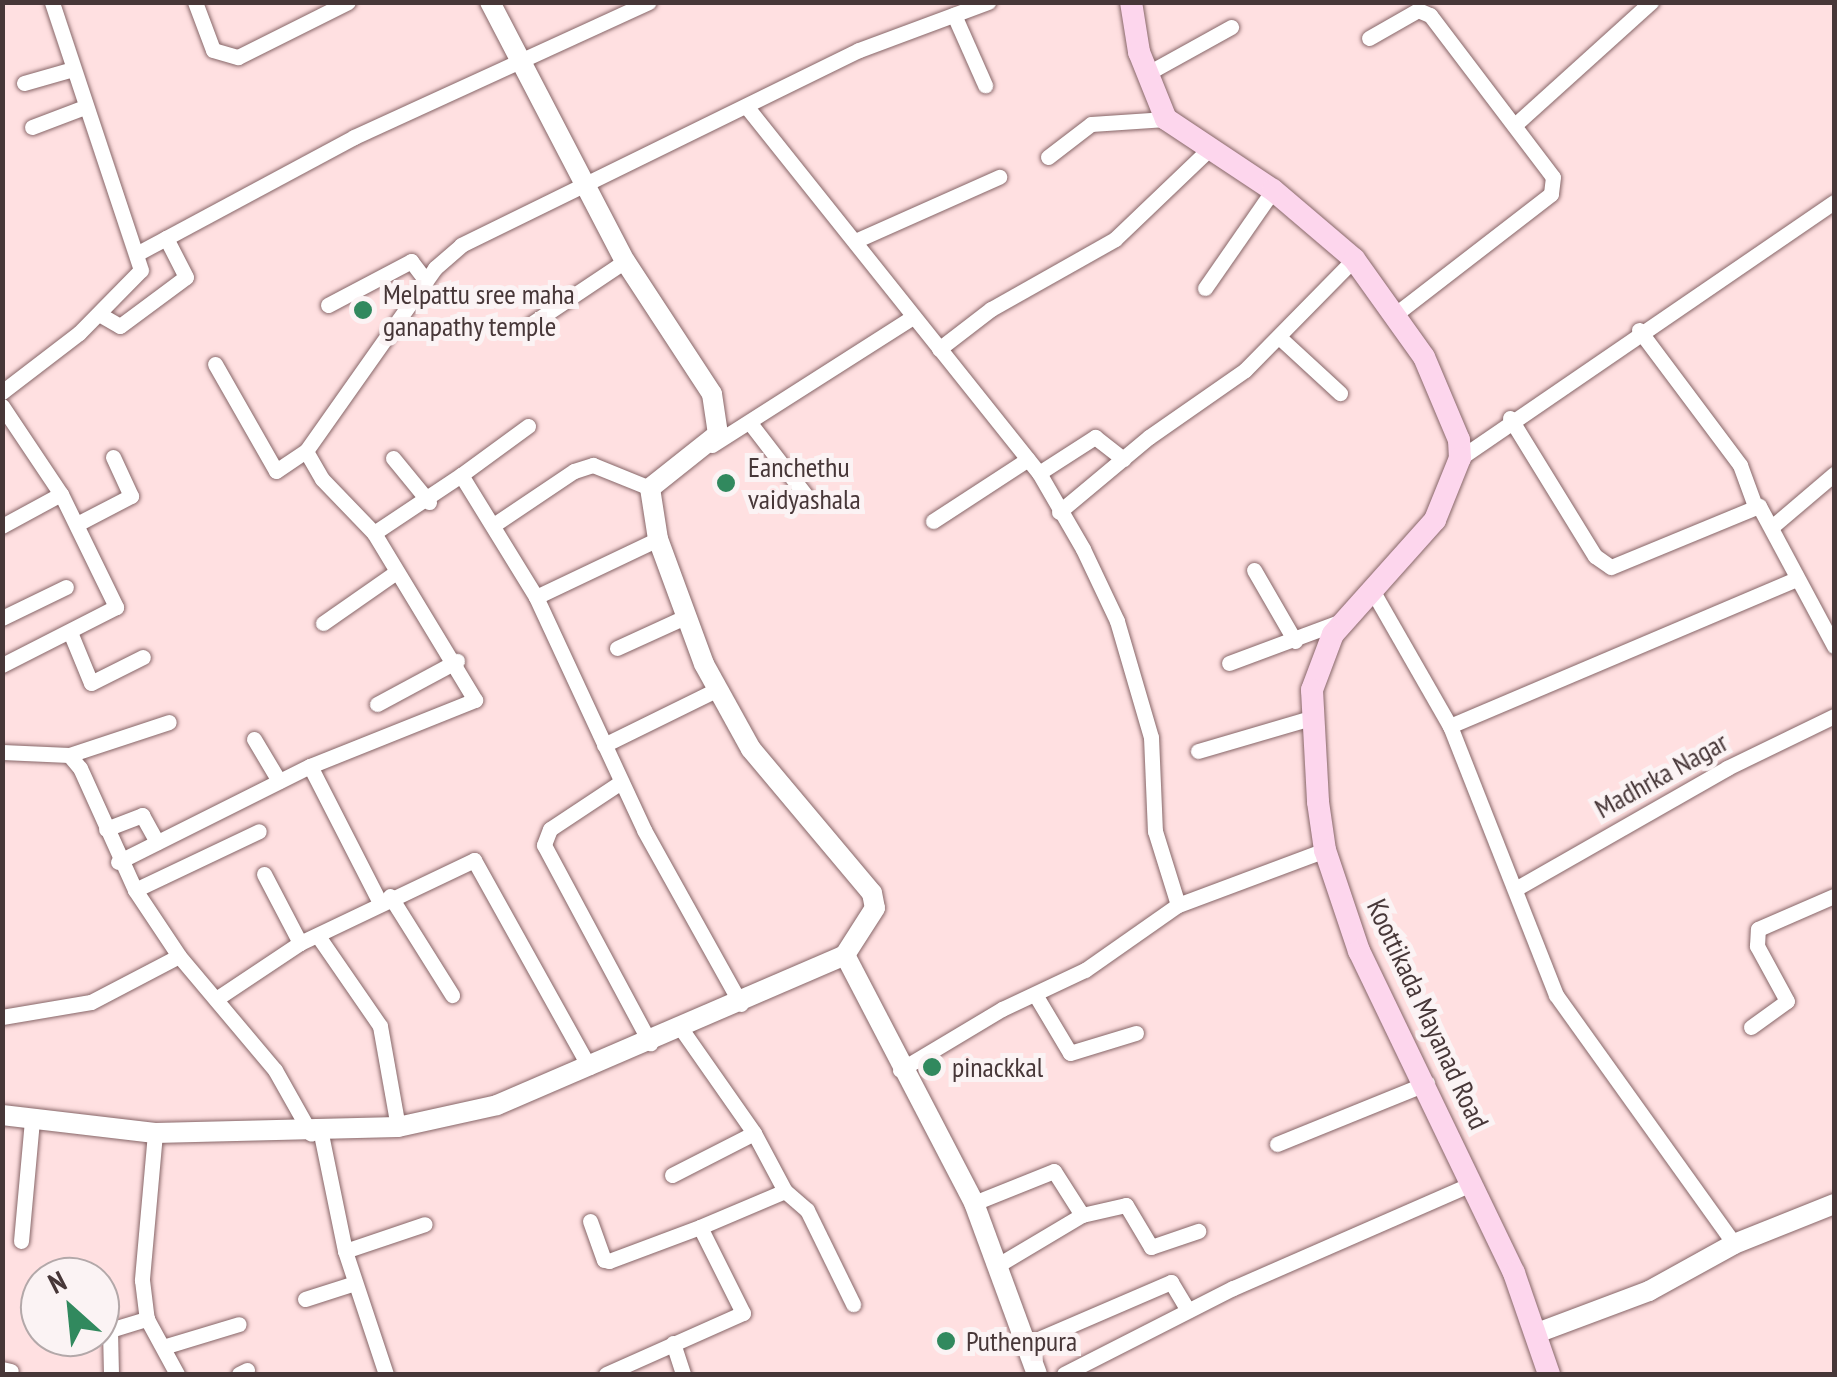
<!DOCTYPE html>
<style>
body{margin:0}
#map{position:relative;width:1837px;height:1377px;overflow:hidden;background:#ffe0e1;font-family:"PT Sans Narrow",sans-serif}
div>[style]{position:absolute}
[style*='--x']{left:calc(var(--x)*1px);top:calc(var(--y)*1px);width:calc(var(--w)*1px);rotate:calc(var(--a)*1deg)}
.roads{filter:drop-shadow(0 0 2px #876668) drop-shadow(0 0 2px #876668)}
.minor>*{height:15px;margin:-7.5px;padding:0 7.5px;transform-origin:7.5px;border-radius:7.5px;background:#fff}
.tertiary>*{height:20px;margin:-10px;padding:0 10px;transform-origin:10px;border-radius:10px;background:#fff}
.secondary>*{height:22px;margin:-11px;padding:0 11px;transform-origin:11px;border-radius:11px;background:#fdd6ed}
.dots>*{width:28px;height:28px;translate:-50% -50%;box-sizing:border-box;border:5px solid #fbf3f4;border-radius:50%}
span{translate:-50% -50%;white-space:nowrap;text-align:center;line-height:1.15;-webkit-text-stroke:10px #fbf3f4;paint-order:stroke}
.poi-label{font-size:28px;color:#473738}
.left{translate:0 -50%;text-align:left}
.street-label{font-size:28px;color:#473738}
.frame{position:absolute;inset:0;border:5px solid #473738;pointer-events:none}
.north{position:absolute;left:20px;top:1257px;width:100px;height:100px;box-sizing:border-box;background:#fbf3f4;border:2px solid #b3a8a9;border-radius:50%;rotate:333deg;font-size:28px;font-weight:700;line-height:40px;text-align:center;color:#473738}
.north::after{content:'';display:block;margin:auto;width:35px;height:45px;background:#31895e;clip-path:polygon(50% 0,100% 100%,50% 72%,0 100%)}
</style>
<div id="map">
<div class="roads">
<div class="minor">
<i style="--x:195;--y:2;--w:51;--a:69.4"></i>
<i style="--x:213;--y:50;--w:26;--a:16"></i>
<i style="--x:238;--y:57;--w:123;--a:-26.6"></i>
<i style="--x:954;--y:15;--w:77;--a:66.1"></i>
<i style="--x:1369;--y:38;--w:56;--a:-29.7"></i>
<i style="--x:1418;--y:10;--w:13;--a:23"></i>
<i style="--x:1430;--y:15;--w:203;--a:52.8"></i>
<i style="--x:1553;--y:177;--w:17;--a:97"></i>
<i style="--x:1551;--y:194;--w:200;--a:142.3"></i>
<i style="--x:1148;--y:73;--w:95;--a:-29"></i>
<i style="--x:24;--y:83;--w:51;--a:-15.9"></i>
<i style="--x:746;--y:106;--w:470;--a:51.4"></i>
<i style="--x:1039;--y:473;--w:88;--a:59.9"></i>
<i style="--x:1083;--y:549;--w:80;--a:64.7"></i>
<i style="--x:1117;--y:621;--w:121;--a:73.7"></i>
<i style="--x:1151;--y:737;--w:94;--a:87.6"></i>
<i style="--x:1155;--y:831;--w:77;--a:72.7"></i>
<i style="--x:1517;--y:123;--w:181;--a:-42.1"></i>
<i style="--x:32;--y:127;--w:57;--a:-20.7"></i>
<i style="--x:1048;--y:157;--w:54;--a:-37.5"></i>
<i style="--x:1091;--y:124;--w:75;--a:-3.8"></i>
<i style="--x:855;--y:241;--w:158;--a:-24"></i>
<i style="--x:138;--y:253;--w:245;--a:-28.2"></i>
<i style="--x:354;--y:137;--w:324;--a:-24.6"></i>
<i style="--x:1205;--y:288;--w:119;--a:-55.2"></i>
<i style="--x:328;--y:305;--w:94;--a:-27.9"></i>
<i style="--x:411;--y:261;--w:25;--a:53"></i>
<i style="--x:99;--y:314;--w:24;--a:30"></i>
<i style="--x:120;--y:326;--w:82;--a:-36.6"></i>
<i style="--x:186;--y:277;--w:44;--a:-117.1"></i>
<i style="--x:531;--y:324;--w:113;--a:-33.8"></i>
<i style="--x:1639;--y:330;--w:169;--a:53.2"></i>
<i style="--x:1740;--y:465;--w:40;--a:69.8"></i>
<i style="--x:1279;--y:337;--w:83;--a:42.6"></i>
<i style="--x:939;--y:349;--w:66;--a:-37.6"></i>
<i style="--x:991;--y:309;--w:142;--a:-29.4"></i>
<i style="--x:1115;--y:239;--w:127;--a:-43.7"></i>
<i style="--x:215;--y:364;--w:123;--a:60.3"></i>
<i style="--x:276;--y:471;--w:36;--a:-34"></i>
<i style="--x:2;--y:392;--w:97;--a:-37.5"></i>
<i style="--x:79;--y:333;--w:88;--a:-45.5"></i>
<i style="--x:141;--y:270;--w:282;--a:-108.4"></i>
<i style="--x:2;--y:406;--w:106;--a:56.2"></i>
<i style="--x:61;--y:494;--w:126;--a:64"></i>
<i style="--x:116;--y:607;--w:128;--a:153"></i>
<i style="--x:1510;--y:418;--w:162;--a:58.4"></i>
<i style="--x:1595;--y:556;--w:19;--a:35"></i>
<i style="--x:1611;--y:567;--w:160;--a:-22.4"></i>
<i style="--x:1759;--y:506;--w:159;--a:61.8"></i>
<i style="--x:750;--y:423;--w:98;--a:52.4"></i>
<i style="--x:528;--y:426;--w:83;--a:143.8"></i>
<i style="--x:461;--y:475;--w:143;--a:58.4"></i>
<i style="--x:536;--y:597;--w:257;--a:65.1"></i>
<i style="--x:644;--y:830;--w:199;--a:60.9"></i>
<i style="--x:712;--y:445;--w:236;--a:-32.5"></i>
<i style="--x:393;--y:458;--w:57;--a:50.7"></i>
<i style="--x:1460;--y:458;--w:453;--a:-34.4"></i>
<i style="--x:1039;--y:473;--w:67;--a:-32.7"></i>
<i style="--x:1095;--y:437;--w:36;--a:38"></i>
<i style="--x:1059;--y:512;--w:117;--a:-39.8"></i>
<i style="--x:1149;--y:437;--w:117;--a:-34.9"></i>
<i style="--x:1245;--y:370;--w:156;--a:-45.5"></i>
<i style="--x:933;--y:521;--w:113;--a:-33.1"></i>
<i style="--x:77;--y:524;--w:61;--a:-27.4"></i>
<i style="--x:131;--y:496;--w:43;--a:-114.8"></i>
<i style="--x:495;--y:524;--w:95;--a:-33.9"></i>
<i style="--x:574;--y:471;--w:20;--a:-18"></i>
<i style="--x:593;--y:465;--w:61;--a:22"></i>
<i style="--x:1774;--y:525;--w:79;--a:-40.4"></i>
<i style="--x:2;--y:526;--w:67;--a:-28.5"></i>
<i style="--x:374;--y:533;--w:105;--a:-33.7"></i>
<i style="--x:1254;--y:570;--w:82;--a:60"></i>
<i style="--x:1372;--y:590;--w:157;--a:60.2"></i>
<i style="--x:1450;--y:726;--w:289;--a:68.5"></i>
<i style="--x:1556;--y:995;--w:306;--a:54.4"></i>
<i style="--x:536;--y:597;--w:135;--a:-25.4"></i>
<i style="--x:2;--y:618;--w:71;--a:-25.8"></i>
<i style="--x:323;--y:623;--w:89;--a:-34.9"></i>
<i style="--x:70;--y:632;--w:55;--a:67.6"></i>
<i style="--x:91;--y:683;--w:58;--a:-26.6"></i>
<i style="--x:617;--y:648;--w:75;--a:-24.5"></i>
<i style="--x:1229;--y:663;--w:121;--a:-20.4"></i>
<i style="--x:377;--y:704;--w:91;--a:-28.3"></i>
<i style="--x:1450;--y:726;--w:377;--a:-23"></i>
<i style="--x:254;--y:739;--w:49;--a:59.2"></i>
<i style="--x:604;--y:745;--w:127;--a:-26.2"></i>
<i style="--x:1198;--y:751;--w:118;--a:-16.3"></i>
<i style="--x:2;--y:752;--w:67;--a:2.6"></i>
<i style="--x:69;--y:755;--w:17;--a:50"></i>
<i style="--x:80;--y:768;--w:134;--a:65.7"></i>
<i style="--x:135;--y:890;--w:79;--a:56.3"></i>
<i style="--x:179;--y:956;--w:149;--a:49.9"></i>
<i style="--x:275;--y:1070;--w:73;--a:60.6"></i>
<i style="--x:69;--y:755;--w:105;--a:-18.3"></i>
<i style="--x:310;--y:766;--w:154;--a:62.9"></i>
<i style="--x:621;--y:782;--w:85;--a:146.5"></i>
<i style="--x:550;--y:829;--w:17;--a:111"></i>
<i style="--x:544;--y:845;--w:225;--a:61.8"></i>
<i style="--x:106;--y:829;--w:39;--a:-21"></i>
<i style="--x:142;--y:815;--w:31;--a:61"></i>
<i style="--x:118;--y:862;--w:215;--a:-26.6"></i>
<i style="--x:310;--y:766;--w:178;--a:-21.8"></i>
<i style="--x:475;--y:700;--w:195;--a:-121.2"></i>
<i style="--x:374;--y:533;--w:75;--a:-133.9"></i>
<i style="--x:322;--y:479;--w:32;--a:-120"></i>
<i style="--x:306;--y:451;--w:224;--a:-54.8"></i>
<i style="--x:435;--y:268;--w:35;--a:-41"></i>
<i style="--x:461;--y:245;--w:443;--a:-26.1"></i>
<i style="--x:859;--y:50;--w:138;--a:-20.4"></i>
<i style="--x:264;--y:874;--w:78;--a:62.4"></i>
<i style="--x:1517;--y:888;--w:242;--a:-29.7"></i>
<i style="--x:1727;--y:768;--w:119;--a:-25.9"></i>
<i style="--x:135;--y:890;--w:137;--a:-25.4"></i>
<i style="--x:390;--y:896;--w:117;--a:57.9"></i>
<i style="--x:318;--y:936;--w:109;--a:55.4"></i>
<i style="--x:380;--y:1026;--w:103;--a:79.9"></i>
<i style="--x:1036;--y:996;--w:66;--a:59.2"></i>
<i style="--x:1070;--y:1053;--w:69;--a:-16.9"></i>
<i style="--x:216;--y:999;--w:101;--a:-33.7"></i>
<i style="--x:300;--y:943;--w:193;--a:-25.5"></i>
<i style="--x:474;--y:860;--w:237;--a:60.9"></i>
<i style="--x:2;--y:1017;--w:90;--a:-9.6"></i>
<i style="--x:91;--y:1002;--w:99;--a:-27.6"></i>
<i style="--x:1751;--y:1027;--w:44;--a:-35.8"></i>
<i style="--x:1787;--y:1001;--w:63;--a:-118.6"></i>
<i style="--x:1757;--y:946;--w:17;--a:-87"></i>
<i style="--x:1758;--y:929;--w:83;--a:-23.5"></i>
<i style="--x:682;--y:1030;--w:126;--a:55"></i>
<i style="--x:754;--y:1133;--w:66;--a:61.9"></i>
<i style="--x:785;--y:1191;--w:29;--a:41"></i>
<i style="--x:807;--y:1210;--w:105;--a:63.9"></i>
<i style="--x:900;--y:1070;--w:119;--a:-30.9"></i>
<i style="--x:1002;--y:1009;--w:92;--a:-25.2"></i>
<i style="--x:1085;--y:970;--w:113;--a:-35"></i>
<i style="--x:1178;--y:905;--w:157;--a:-20.5"></i>
<i style="--x:155;--y:1133;--w:148;--a:95.1"></i>
<i style="--x:142;--y:1280;--w:39;--a:83"></i>
<i style="--x:147;--y:1319;--w:63;--a:61.4"></i>
<i style="--x:321;--y:1134;--w:119;--a:78.4"></i>
<i style="--x:345;--y:1251;--w:130;--a:71.6"></i>
<i style="--x:1277;--y:1144;--w:162;--a:-22.1"></i>
<i style="--x:672;--y:1175;--w:92;--a:-27.1"></i>
<i style="--x:974;--y:1203;--w:86;--a:-21.8"></i>
<i style="--x:1054;--y:1171;--w:52;--a:57.5"></i>
<i style="--x:1082;--y:1215;--w:45;--a:-12.8"></i>
<i style="--x:1126;--y:1205;--w:49;--a:59.2"></i>
<i style="--x:1151;--y:1247;--w:50;--a:-18.8"></i>
<i style="--x:590;--y:1221;--w:41;--a:70.3"></i>
<i style="--x:604;--y:1260;--w:5;--a:11"></i>
<i style="--x:609;--y:1261;--w:97;--a:-20.5"></i>
<i style="--x:21;--y:1241;--w:121;--a:-84.8"></i>
<i style="--x:345;--y:1251;--w:84;--a:-18.6"></i>
<i style="--x:998;--y:1265;--w:98;--a:-30.8"></i>
<i style="--x:305;--y:1299;--w:52;--a:-17.7"></i>
<i style="--x:673;--y:1343;--w:33;--a:72"></i>
<i style="--x:1027;--y:1344;--w:157;--a:-23.3"></i>
<i style="--x:1171;--y:1282;--w:33;--a:59"></i>
<i style="--x:163;--y:1347;--w:79;--a:-16.8"></i>
<i style="--x:2;--y:1369;--w:9;--a:13"></i>
<i style="--x:111;--y:1374;--w:44;--a:-91.3"></i>
<i style="--x:110;--y:1330;--w:39;--a:-17"></i>
<i style="--x:239;--y:1374;--w:9;--a:-27"></i>
<i style="--x:606;--y:1374;--w:150;--a:-24"></i>
<i style="--x:743;--y:1313;--w:96;--a:-116.6"></i>
<i style="--x:700;--y:1227;--w:92;--a:-23"></i>
<i style="--x:1064;--y:1374;--w:190;--a:-27"></i>
<i style="--x:1233;--y:1288;--w:262;--a:-23.6"></i>
</div>
<div class="tertiary">
<i style="--x:490;--y:2;--w:292;--a:62.5"></i>
<i style="--x:625;--y:261;--w:159;--a:56.8"></i>
<i style="--x:712;--y:394;--w:40;--a:81.5"></i>
<i style="--x:718;--y:434;--w:87;--a:141.5"></i>
<i style="--x:650;--y:488;--w:52;--a:81.1"></i>
<i style="--x:658;--y:539;--w:133;--a:69.8"></i>
<i style="--x:704;--y:664;--w:97;--a:61.1"></i>
<i style="--x:751;--y:749;--w:188;--a:50"></i>
<i style="--x:872;--y:893;--w:15;--a:79"></i>
<i style="--x:875;--y:908;--w:56;--a:122.6"></i>
<i style="--x:845;--y:955;--w:280;--a:62.5"></i>
<i style="--x:974;--y:1203;--w:182;--a:69.8"></i>
<i style="--x:2;--y:1115;--w:154;--a:6.7"></i>
<i style="--x:155;--y:1133;--w:243;--a:-1.4"></i>
<i style="--x:398;--y:1127;--w:101;--a:-12.5"></i>
<i style="--x:497;--y:1105;--w:379;--a:-23.3"></i>
<i style="--x:1537;--y:1333;--w:120;--a:-20.6"></i>
<i style="--x:1649;--y:1291;--w:97;--a:-28.9"></i>
<i style="--x:1734;--y:1244;--w:108;--a:-21.8"></i>
</div>
<div class="secondary">
<i style="--x:1131;--y:2;--w:51;--a:80.9"></i>
<i style="--x:1139;--y:52;--w:72;--a:68.1"></i>
<i style="--x:1166;--y:119;--w:128;--a:33.6"></i>
<i style="--x:1273;--y:190;--w:106;--a:40.4"></i>
<i style="--x:1354;--y:259;--w:120;--a:54.5"></i>
<i style="--x:1424;--y:357;--w:90;--a:67.1"></i>
<i style="--x:1459;--y:440;--w:18;--a:87"></i>
<i style="--x:1460;--y:458;--w:67;--a:112"></i>
<i style="--x:1435;--y:520;--w:153;--a:131.8"></i>
<i style="--x:1333;--y:634;--w:60;--a:110.6"></i>
<i style="--x:1312;--y:690;--w:112;--a:86.9"></i>
<i style="--x:1318;--y:802;--w:49;--a:81.7"></i>
<i style="--x:1325;--y:850;--w:107;--a:71.4"></i>
<i style="--x:1359;--y:951;--w:357;--a:64.3"></i>
<i style="--x:1514;--y:1273;--w:107;--a:70.9"></i>
</div>
</div>
<div class="dots">
<i style="left:363px;top:310px;background:#31895e"></i>
<i style="left:726px;top:483px;background:#31895e"></i>
<i style="left:932px;top:1067px;background:#31895e"></i>
<i style="left:946px;top:1341px;background:#31895e"></i>
</div>
<div class="poi-label">
<span class="left" style="left:383px;top:310px">Melpattu sree maha<br>ganapathy temple</span>
<span class="left" style="left:748px;top:483px">Eanchethu<br>vaidyashala</span>
<span class="left" style="left:952px;top:1067px">pinackkal</span>
<span class="left" style="left:966px;top:1341px">Puthenpura</span>
</div>
<div class="street-label">
<span style="left:1661px;top:775px;rotate:-29deg">Madhrka Nagar</span>
<span style="left:1428px;top:1014px;rotate:65deg">Koottikada Mayanad Road</span>
</div>
<div class="frame"></div>
<div class="north">N</div>
</div>
